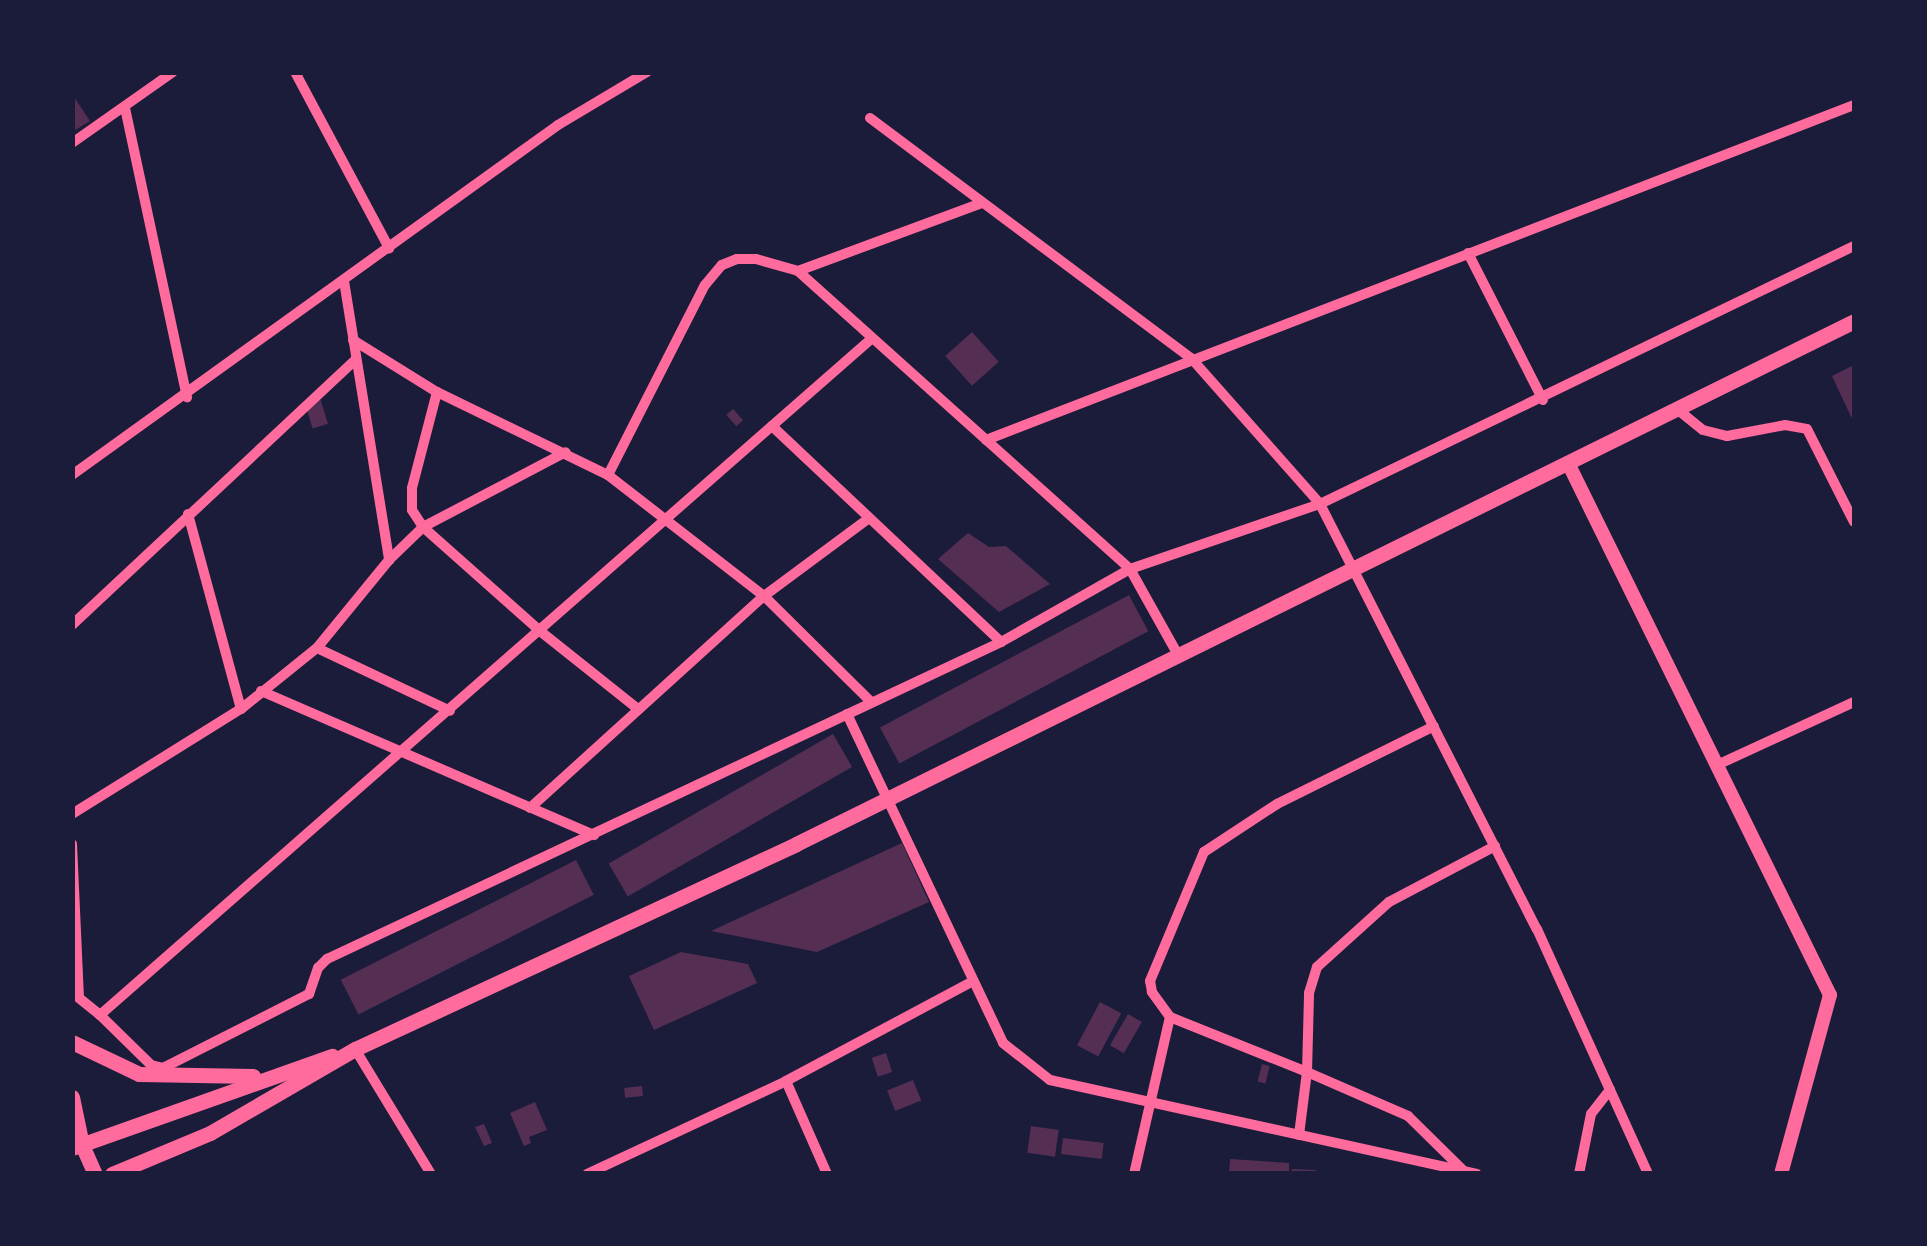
<!DOCTYPE html>
<style>
body{margin:0}
#map{position:relative;width:1927px;height:1246px;overflow:hidden;background:#1b1b3a;font-family:Overpass,sans-serif}
div>[style]{position:absolute}
[style*='--x']{left:calc(var(--x)*1px);top:calc(var(--y)*1px);width:calc(var(--w)*1px);rotate:calc(var(--a)*1deg)}
.building>*{inset:0;background:#542f53;transform-origin:0 0}
.minor>*{height:10px;margin:-5px;padding:0 5px;transform-origin:5px;border-radius:5px;background:#ff6b9d}
.tertiary>*{height:14px;margin:-7px;padding:0 7px;transform-origin:7px;border-radius:7px;background:#ff6b9d}
.secondary>*{height:15px;margin:-7.5px;padding:0 7.5px;transform-origin:7.5px;border-radius:7.5px;background:#ff6b9d}
span{translate:-50% -50%;white-space:nowrap;text-align:center;line-height:1.15;-webkit-text-stroke:10px #1b1b3a;paint-order:stroke}
.frame{position:absolute;inset:0;border:75px solid #1b1b3a;pointer-events:none}
</style>
<div id="map">
<div class="building">
<i style="clip-path:polygon(72px 94px,90px 121px,72px 132px)"></i>
<i style="left:972px;top:332px;width:40px;height:36px;rotate:48deg"></i>
<i style="clip-path:polygon(1854px 365px,1854px 423px,1832px 376px)"></i>
<i style="left:320px;top:398px;width:27px;height:16px;rotate:73deg"></i>
<i style="left:733px;top:409px;width:15px;height:9px;rotate:48deg"></i>
<i style="clip-path:polygon(968px 533px,989px 547px,1006px 546px,1050px 584px,999px 612px,938px 559px)"></i>
<i style="left:1129px;top:595px;width:41px;height:282px;rotate:62deg"></i>
<i style="left:833px;top:734px;width:38px;height:259px;rotate:60deg"></i>
<i style="clip-path:polygon(902px 843px,929px 902px,817px 952px,711px 931px)"></i>
<i style="left:576px;top:860px;width:39px;height:264px;rotate:63deg"></i>
<i style="clip-path:polygon(681px 952px,748px 964px,757px 983px,654px 1030px,629px 976px)"></i>
<i style="left:1100px;top:1002px;width:24px;height:49px;rotate:28deg"></i>
<i style="left:1128px;top:1014px;width:16px;height:36px;rotate:30deg"></i>
<i style="left:886px;top:1053px;width:20px;height:15px;rotate:72deg"></i>
<i style="left:1262px;top:1064px;width:8px;height:18px;rotate:14deg"></i>
<i style="left:913px;top:1080px;width:22px;height:28px;rotate:68deg"></i>
<i style="left:642px;top:1086px;width:10px;height:18px;rotate:84deg"></i>
<i style="clip-path:polygon(535px 1102px,547px 1130px,529px 1137px,531px 1143px,524px 1146px,510px 1113px)"></i>
<i style="clip-path:polygon(484px 1124px,492px 1143px,484px 1146px,475px 1127px)"></i>
<i style="left:1031px;top:1126px;width:28px;height:27px;rotate:8deg"></i>
<i style="left:1063px;top:1138px;width:41px;height:16px;rotate:7deg"></i>
<i style="clip-path:polygon(1230px 1159px,1289px 1163px,1289px 1174px,1229px 1174px)"></i>
<i style="clip-path:polygon(1292px 1169px,1316px 1170px,1316px 1174px,1291px 1174px)"></i>
</div>
<div class="minor">
<i style="--x:295;--y:72;--w:200;--a:61.9"></i>
<i style="--x:125;--y:108;--w:296;--a:77.9"></i>
<i style="--x:870;--y:118;--w:401;--a:36.8"></i>
<i style="--x:1191;--y:358;--w:195;--a:48.5"></i>
<i style="--x:1320;--y:504;--w:477;--a:63"></i>
<i style="--x:1537;--y:929;--w:269;--a:65.6"></i>
<i style="--x:72;--y:143;--w:123;--a:-35.1"></i>
<i style="--x:1468;--y:253;--w:165;--a:63"></i>
<i style="--x:798;--y:271;--w:196;--a:-20.3"></i>
<i style="--x:344;--y:281;--w:283;--a:80.8"></i>
<i style="--x:353;--y:340;--w:99;--a:31.8"></i>
<i style="--x:437;--y:392;--w:190;--a:25.9"></i>
<i style="--x:608;--y:475;--w:197;--a:37.8"></i>
<i style="--x:764;--y:596;--w:149;--a:44.7"></i>
<i style="--x:870;--y:340;--w:1024;--a:138.76"></i>
<i style="--x:100;--y:1015;--w:71;--a:44.4"></i>
<i style="--x:151;--y:1065;--w:12;--a:14"></i>
<i style="--x:163;--y:1068;--w:164;--a:-26.9"></i>
<i style="--x:309;--y:994;--w:28;--a:-71"></i>
<i style="--x:318;--y:968;--w:13;--a:-45"></i>
<i style="--x:327;--y:959;--w:745;--a:-25.19"></i>
<i style="--x:1001;--y:642;--w:148;--a:-29.5"></i>
<i style="--x:1130;--y:569;--w:201;--a:-18.9"></i>
<i style="--x:1320;--y:504;--w:593;--a:-25.79"></i>
<i style="--x:437;--y:392;--w:99;--a:104.6"></i>
<i style="--x:412;--y:488;--w:22;--a:90"></i>
<i style="--x:412;--y:510;--w:20;--a:57"></i>
<i style="--x:423;--y:527;--w:157;--a:41.6"></i>
<i style="--x:540;--y:631;--w:125;--a:38.5"></i>
<i style="--x:1677;--y:409;--w:33;--a:39"></i>
<i style="--x:1703;--y:430;--w:25;--a:14"></i>
<i style="--x:1727;--y:436;--w:59;--a:-10.7"></i>
<i style="--x:1785;--y:425;--w:22;--a:10"></i>
<i style="--x:1807;--y:429;--w:104;--a:63.2"></i>
<i style="--x:772;--y:426;--w:315;--a:43.3"></i>
<i style="--x:986;--y:440;--w:930;--a:-21.1"></i>
<i style="--x:72;--y:475;--w:599;--a:-35.76"></i>
<i style="--x:558;--y:125;--w:104;--a:-30.8"></i>
<i style="--x:608;--y:475;--w:213;--a:-63"></i>
<i style="--x:705;--y:285;--w:26;--a:-50"></i>
<i style="--x:722;--y:265;--w:16;--a:-22"></i>
<i style="--x:737;--y:259;--w:19;--a:0"></i>
<i style="--x:756;--y:259;--w:44;--a:15.9"></i>
<i style="--x:798;--y:271;--w:446;--a:41.9"></i>
<i style="--x:1130;--y:569;--w:98;--a:60.8"></i>
<i style="--x:188;--y:514;--w:202;--a:74.8"></i>
<i style="--x:72;--y:625;--w:388;--a:-43.1"></i>
<i style="--x:317;--y:648;--w:147;--a:25.3"></i>
<i style="--x:261;--y:691;--w:363;--a:23.4"></i>
<i style="--x:847;--y:714;--w:364;--a:64.6"></i>
<i style="--x:1003;--y:1043;--w:60;--a:38.2"></i>
<i style="--x:1050;--y:1080;--w:437;--a:12.4"></i>
<i style="--x:1717;--y:765;--w:151;--a:-24.7"></i>
<i style="--x:530;--y:808;--w:316;--a:-42.2"></i>
<i style="--x:764;--y:596;--w:131;--a:-36.6"></i>
<i style="--x:72;--y:814;--w:199;--a:-31.9"></i>
<i style="--x:241;--y:709;--w:97;--a:-38.8"></i>
<i style="--x:317;--y:648;--w:114;--a:-50.7"></i>
<i style="--x:389;--y:560;--w:47;--a:-44.1"></i>
<i style="--x:423;--y:527;--w:161;--a:-27.7"></i>
<i style="--x:72;--y:844;--w:154;--a:87.4"></i>
<i style="--x:79;--y:998;--w:27;--a:39"></i>
<i style="--x:1170;--y:1017;--w:148;--a:21.9"></i>
<i style="--x:1307;--y:1072;--w:79;--a:-88.5"></i>
<i style="--x:1309;--y:993;--w:27;--a:-73"></i>
<i style="--x:1317;--y:967;--w:97;--a:-42.1"></i>
<i style="--x:1389;--y:902;--w:120;--a:-27.8"></i>
<i style="--x:355;--y:1049;--w:146;--a:58.7"></i>
<i style="--x:786;--y:1081;--w:102;--a:66.2"></i>
<i style="--x:1299;--y:1135;--w:64;--a:-82.8"></i>
<i style="--x:1307;--y:1072;--w:110;--a:23.5"></i>
<i style="--x:1408;--y:1116;--w:77;--a:44.5"></i>
<i style="--x:587;--y:1174;--w:220;--a:-25"></i>
<i style="--x:786;--y:1081;--w:212;--a:-28.1"></i>
<i style="--x:1134;--y:1174;--w:161;--a:-77.1"></i>
<i style="--x:1170;--y:1017;--w:31;--a:-126"></i>
<i style="--x:1152;--y:992;--w:11;--a:-100"></i>
<i style="--x:1150;--y:981;--w:140;--a:-67.3"></i>
<i style="--x:1204;--y:852;--w:87;--a:-33.3"></i>
<i style="--x:1277;--y:804;--w:175;--a:-26.4"></i>
<i style="--x:1579;--y:1174;--w:61;--a:-78.7"></i>
<i style="--x:1591;--y:1114;--w:31;--a:-52"></i>
</div>
<div class="tertiary">
<i style="--x:1568;--y:463;--w:593;--a:63.78"></i>
<i style="--x:1830;--y:995;--w:186;--a:105.3"></i>
</div>
<div class="secondary">
<i style="--x:72;--y:1042;--w:74;--a:25.5"></i>
<i style="--x:139;--y:1074;--w:114;--a:1"></i>
<i style="--x:72;--y:1097;--w:49;--a:78.2"></i>
<i style="--x:82;--y:1145;--w:32;--a:66"></i>
<i style="--x:72;--y:1148;--w:276;--a:-19.5"></i>
<i style="--x:112;--y:1174;--w:106;--a:-22.7"></i>
<i style="--x:210;--y:1133;--w:168;--a:-30.1"></i>
<i style="--x:355;--y:1049;--w:486;--a:-24.9"></i>
<i style="--x:796;--y:844;--w:1180;--a:-26.3"></i>
</div>
<div class="frame"></div>
</div>
